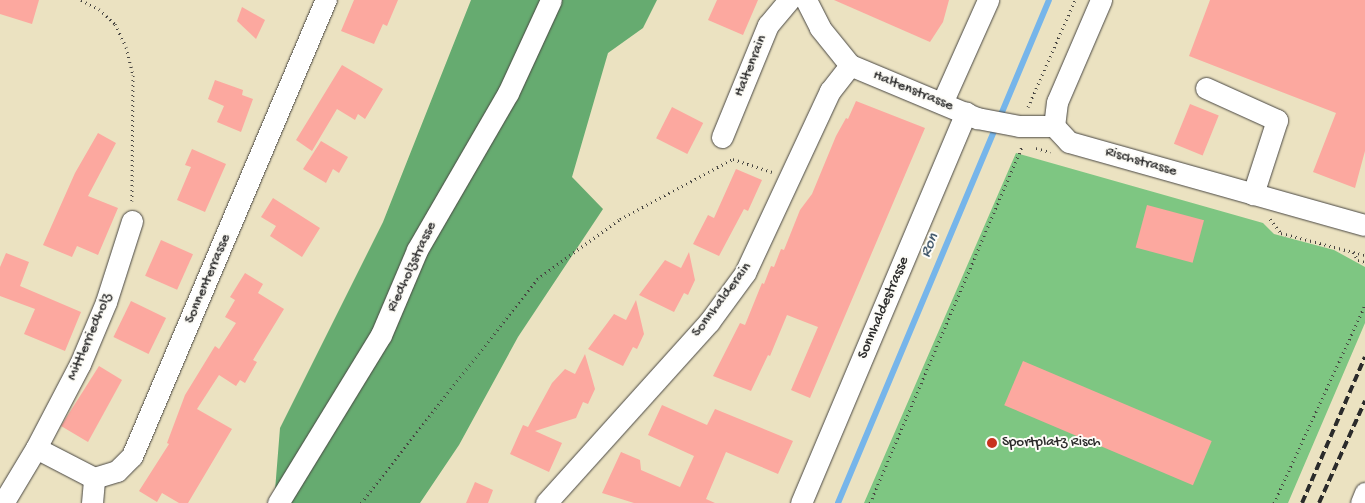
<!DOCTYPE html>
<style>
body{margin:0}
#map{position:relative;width:1365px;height:503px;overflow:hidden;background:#ebe2c1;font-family:"Gochi Hand",sans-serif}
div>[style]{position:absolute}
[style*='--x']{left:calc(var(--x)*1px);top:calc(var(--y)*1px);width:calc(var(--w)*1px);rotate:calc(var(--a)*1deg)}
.green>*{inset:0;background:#7ec682}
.forest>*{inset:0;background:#66ab70}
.stream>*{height:6px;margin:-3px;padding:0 3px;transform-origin:3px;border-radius:3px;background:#76b5ea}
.building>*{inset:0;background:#fca89f;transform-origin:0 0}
.path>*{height:3px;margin-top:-1.5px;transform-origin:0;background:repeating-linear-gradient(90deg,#484642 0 1px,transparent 0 5px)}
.roads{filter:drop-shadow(0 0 1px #484642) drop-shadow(0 0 1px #484642)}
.minor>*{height:21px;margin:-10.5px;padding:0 10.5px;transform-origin:10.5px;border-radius:10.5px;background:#fff}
.rail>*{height:4px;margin-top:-2px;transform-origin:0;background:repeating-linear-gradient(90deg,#2b2b2b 0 8px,transparent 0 12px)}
.dots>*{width:14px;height:14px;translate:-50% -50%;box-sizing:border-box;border:2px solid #fdfcf7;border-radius:50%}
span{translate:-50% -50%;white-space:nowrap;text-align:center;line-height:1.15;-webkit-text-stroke:4px #fdfcf7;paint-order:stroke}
.street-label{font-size:15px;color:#2b2b2b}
.poi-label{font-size:15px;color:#2b2b2b}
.left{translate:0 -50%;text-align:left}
.water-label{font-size:16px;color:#455b6e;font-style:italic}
</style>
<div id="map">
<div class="green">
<i style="clip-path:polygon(1016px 153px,1263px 223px,1274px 234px,1334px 250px,1365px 267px,1365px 323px,1288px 503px,864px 503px)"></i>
</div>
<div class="forest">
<i style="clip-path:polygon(471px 0,657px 0,643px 28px,608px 53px,572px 177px,603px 209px,518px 337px,459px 445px,420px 503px,274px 503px,280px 428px,383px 222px)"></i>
</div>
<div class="stream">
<i style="--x:838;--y:503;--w:545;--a:-67.24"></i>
</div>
<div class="building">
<i style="clip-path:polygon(0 0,39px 0,32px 24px,0 14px)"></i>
<i style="clip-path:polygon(354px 0,398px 0,387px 26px,383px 24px,374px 44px,341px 31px)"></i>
<i style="clip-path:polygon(717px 0,758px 0,743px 35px,708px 20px)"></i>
<i style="clip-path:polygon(834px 0,949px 0,943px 22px,930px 42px)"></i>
<i style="clip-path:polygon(1210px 0,1365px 0,1365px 151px,1355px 188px,1313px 172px,1336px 113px,1189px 56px)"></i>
<i style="clip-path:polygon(242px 7px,265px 20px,256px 39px,237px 21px)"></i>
<i style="clip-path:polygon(342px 65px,383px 89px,365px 119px,358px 114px,355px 120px,337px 109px,312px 151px,296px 140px)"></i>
<i style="clip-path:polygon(215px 80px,243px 90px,242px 95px,253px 99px,241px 132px,217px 122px,224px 106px,208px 99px)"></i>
<i style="clip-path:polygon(856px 101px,925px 128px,810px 398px,791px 390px,818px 327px,787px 315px,770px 356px,768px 355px,751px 391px,713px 376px,740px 323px,745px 325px,762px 283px,764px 284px,771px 266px,774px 267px,781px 249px,784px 250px,800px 210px,812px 194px,836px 136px,846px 118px,848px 119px)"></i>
<i style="left:1190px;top:104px;width:31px;height:43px;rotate:22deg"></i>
<i style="left:672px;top:107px;width:35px;height:35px;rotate:27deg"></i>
<i style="clip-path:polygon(98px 133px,116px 143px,88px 196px,118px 208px,98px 255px,77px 246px,72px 257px,43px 245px,75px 173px)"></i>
<i style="clip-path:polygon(321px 141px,348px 157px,339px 173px,333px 169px,326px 183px,303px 169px)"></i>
<i style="clip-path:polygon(192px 149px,226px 164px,205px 212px,177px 200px,191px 167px,185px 165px)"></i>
<i style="clip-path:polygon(736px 169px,762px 180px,748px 211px,744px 209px,719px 256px,693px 244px,708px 215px,714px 218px)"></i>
<i style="clip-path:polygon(273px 198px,320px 228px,302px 257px,270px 236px,276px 226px,261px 217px)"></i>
<i style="left:1147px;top:205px;width:59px;height:44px;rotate:15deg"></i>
<i style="left:161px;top:240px;width:35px;height:39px;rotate:24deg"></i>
<i style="clip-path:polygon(689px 252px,695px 280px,688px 295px,684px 293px,674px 312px,639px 295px,665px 260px,681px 268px)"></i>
<i style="clip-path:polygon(6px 253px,29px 262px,20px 286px,81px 312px,65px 351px,24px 334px,35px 309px,0 296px,0 267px)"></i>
<i style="clip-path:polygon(245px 273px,263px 284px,258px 293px,284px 309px,253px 360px,257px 362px,245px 383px,240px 380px,236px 386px,219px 375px,197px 409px,232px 429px,188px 503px,179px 503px,162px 493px,157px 502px,139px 491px,169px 444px,167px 443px,185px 395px,215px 346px,219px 349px,236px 323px,225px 317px,235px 300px,230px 297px)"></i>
<i style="clip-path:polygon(636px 300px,644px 334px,637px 349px,633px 347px,623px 366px,588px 349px,614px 314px,626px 320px)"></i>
<i style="left:131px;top:301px;width:39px;height:40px;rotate:26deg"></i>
<i style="clip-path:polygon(585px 354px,595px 389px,588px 404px,583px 402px,576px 418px,535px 431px,562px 443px,549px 472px,510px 454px,523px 425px,528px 427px,552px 383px,565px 369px,575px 374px)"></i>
<i style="left:1023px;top:361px;width:205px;height:48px;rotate:23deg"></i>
<i style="clip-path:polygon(99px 366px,122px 380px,88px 442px,61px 426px)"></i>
<i style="clip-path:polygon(662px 405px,707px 425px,715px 409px,793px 441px,778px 474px,726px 452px,706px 499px,715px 503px,634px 503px,602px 493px,621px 452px,640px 460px,641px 470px,680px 487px,694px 456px,648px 435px)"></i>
<i style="clip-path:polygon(475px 482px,493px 490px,488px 503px,466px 503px)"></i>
</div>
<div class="path">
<i style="--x:81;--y:0;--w:20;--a:27"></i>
<i style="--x:99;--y:9;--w:22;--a:43"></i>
<i style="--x:115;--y:24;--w:25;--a:64"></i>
<i style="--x:126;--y:47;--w:29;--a:76"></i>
<i style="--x:133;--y:75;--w:126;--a:90.5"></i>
<i style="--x:1028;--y:107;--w:117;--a:-66.3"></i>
<i style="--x:1036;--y:148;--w:15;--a:16"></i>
<i style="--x:1270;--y:219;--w:18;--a:52"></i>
<i style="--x:1281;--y:233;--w:87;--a:14.7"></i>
<i style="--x:1353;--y:252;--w:9;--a:58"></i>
<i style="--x:1358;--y:260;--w:7;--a:16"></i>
<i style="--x:361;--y:503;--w:285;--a:-51.8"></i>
<i style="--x:537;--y:279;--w:102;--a:-35.9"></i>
<i style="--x:620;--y:219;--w:128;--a:-28"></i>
<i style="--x:733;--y:159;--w:41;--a:18.4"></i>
<i style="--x:870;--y:503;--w:388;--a:-66.9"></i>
<i style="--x:1274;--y:503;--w:218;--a:-65.3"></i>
</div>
<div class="roads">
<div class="minor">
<i style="--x:806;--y:0;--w:31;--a:63"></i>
<i style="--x:820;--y:28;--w:48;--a:51"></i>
<i style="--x:850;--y:65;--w:138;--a:22.7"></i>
<i style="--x:977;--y:118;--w:43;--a:10.8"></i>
<i style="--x:1019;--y:126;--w:35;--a:0"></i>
<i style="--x:1101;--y:0;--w:111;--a:113.3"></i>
<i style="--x:1057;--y:102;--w:24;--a:97"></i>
<i style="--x:1054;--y:126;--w:22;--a:47"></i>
<i style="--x:1069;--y:142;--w:307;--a:15.7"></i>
<i style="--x:1206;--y:88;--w:78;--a:24.3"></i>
<i style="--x:1277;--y:120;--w:78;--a:108"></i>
<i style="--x:942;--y:103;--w:113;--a:-65.9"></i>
<i style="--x:722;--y:137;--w:121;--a:-67.7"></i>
<i style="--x:768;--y:25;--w:33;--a:-50"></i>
<i style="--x:36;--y:448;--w:65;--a:27.3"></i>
<i style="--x:94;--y:478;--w:24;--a:-17"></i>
<i style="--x:117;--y:471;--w:21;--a:-45"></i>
<i style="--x:132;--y:456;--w:496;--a:-67"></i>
<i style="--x:3;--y:503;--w:64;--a:-59"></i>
<i style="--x:36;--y:448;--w:95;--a:-62.4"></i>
<i style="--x:80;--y:364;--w:67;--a:-67.2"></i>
<i style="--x:106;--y:302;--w:85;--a:-72.2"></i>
<i style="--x:92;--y:503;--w:25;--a:-85"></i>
<i style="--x:278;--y:503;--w:197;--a:-58.5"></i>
<i style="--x:381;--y:335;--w:92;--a:-67"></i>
<i style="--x:417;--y:250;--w:181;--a:-59.9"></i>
<i style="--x:508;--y:93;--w:102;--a:-65.2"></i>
<i style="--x:546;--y:503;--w:244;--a:-48"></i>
<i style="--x:709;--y:322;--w:61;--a:-53.7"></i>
<i style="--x:745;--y:273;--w:201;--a:-65"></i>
<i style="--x:830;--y:91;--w:33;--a:-52"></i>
<i style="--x:801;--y:503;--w:424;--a:-67.1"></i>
<i style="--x:1361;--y:503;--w:11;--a:-68"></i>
</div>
</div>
<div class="rail">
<i style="--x:1302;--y:503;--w:159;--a:-66.7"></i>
<i style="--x:1319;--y:503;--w:112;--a:-65.7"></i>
</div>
<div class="dots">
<i style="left:992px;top:443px;background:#c8321e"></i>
</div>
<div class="street-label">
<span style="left:751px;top:66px;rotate:-68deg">Haltenrain</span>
<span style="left:913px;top:91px;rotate:22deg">Haltenstrasse</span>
<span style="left:1141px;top:162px;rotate:16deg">Rischstrasse</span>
<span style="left:412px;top:267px;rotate:-65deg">Riedholzstrasse</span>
<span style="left:208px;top:279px;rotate:-67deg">Sonnenterrasse</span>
<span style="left:722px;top:300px;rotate:-53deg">Sonnhalderain</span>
<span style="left:884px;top:308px;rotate:-67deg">Sonnhaldestrasse</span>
<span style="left:90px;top:337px;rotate:-67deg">Mittlerriedholz</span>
</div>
<div class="poi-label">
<span class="left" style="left:1002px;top:443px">Sportplatz Risch</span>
</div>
<div class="water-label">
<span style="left:931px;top:246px;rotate:-67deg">Ron</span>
</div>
</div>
